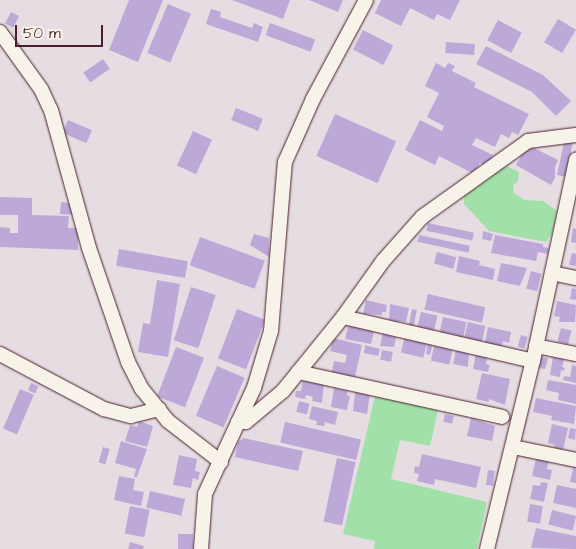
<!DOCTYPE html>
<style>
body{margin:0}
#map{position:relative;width:576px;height:549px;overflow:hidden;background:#e6dde3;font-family:"Architects Daughter",sans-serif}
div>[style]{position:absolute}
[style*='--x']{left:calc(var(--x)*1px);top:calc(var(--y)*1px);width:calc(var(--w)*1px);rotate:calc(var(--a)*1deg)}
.green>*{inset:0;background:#a1e1a9}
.building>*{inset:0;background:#bda9d8;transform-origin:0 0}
.roads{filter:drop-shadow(0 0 1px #4a1f2b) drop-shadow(0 0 1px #4a1f2b)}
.minor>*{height:14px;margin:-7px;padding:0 7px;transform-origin:7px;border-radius:7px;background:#f7f3e8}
span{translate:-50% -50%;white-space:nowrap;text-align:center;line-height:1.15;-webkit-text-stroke:5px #f7f3e8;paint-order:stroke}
.scale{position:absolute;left:15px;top:25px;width:88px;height:22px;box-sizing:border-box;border:2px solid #4a1f2b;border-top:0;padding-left:6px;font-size:15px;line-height:18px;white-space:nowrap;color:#4a1f2b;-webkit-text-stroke:4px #f7f3e8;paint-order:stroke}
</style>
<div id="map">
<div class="green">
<i style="clip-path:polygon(506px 166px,519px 172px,518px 181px,513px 185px,514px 193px,525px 200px,543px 201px,557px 211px,552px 234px,546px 242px,489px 231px,464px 204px,464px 197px,495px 170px)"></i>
<i style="clip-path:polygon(375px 396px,438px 410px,430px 446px,400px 440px,391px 479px,487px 502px,477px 549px,374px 549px,375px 541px,343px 534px)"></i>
</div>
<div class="building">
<i style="clip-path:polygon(129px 0,163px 0,138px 62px,109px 50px)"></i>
<i style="clip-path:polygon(232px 0,290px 0,283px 19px)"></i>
<i style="clip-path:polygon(309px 0,343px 0,338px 12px)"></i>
<i style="clip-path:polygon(381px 0,460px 0,450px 20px,437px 14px,434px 20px,410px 8px,401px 26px,375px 13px)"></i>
<i style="left:168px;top:4px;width:25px;height:53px;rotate:23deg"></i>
<i style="clip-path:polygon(211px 9px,221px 12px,220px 17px,252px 28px,254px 23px,263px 27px,258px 42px,206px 24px)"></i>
<i style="left:11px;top:12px;width:9px;height:13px;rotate:27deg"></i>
<i style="left:558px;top:19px;width:21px;height:27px;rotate:31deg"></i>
<i style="left:498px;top:20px;width:27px;height:23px;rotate:28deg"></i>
<i style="left:270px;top:23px;width:48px;height:13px;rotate:20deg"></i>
<i style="left:363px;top:30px;width:34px;height:22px;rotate:27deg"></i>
<i style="left:446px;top:42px;width:29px;height:11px;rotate:4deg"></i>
<i style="clip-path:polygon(486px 46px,543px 75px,571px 101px,556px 116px,532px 92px,476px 64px)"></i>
<i style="left:103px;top:59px;width:12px;height:24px;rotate:55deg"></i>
<i style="clip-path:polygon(436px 63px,445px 68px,448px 63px,455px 66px,452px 71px,476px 83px,474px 87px,529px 114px,518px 135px,512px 132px,509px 138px,501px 134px,495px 147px,476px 138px,472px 145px,493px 155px,487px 166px,480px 163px,474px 174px,439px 156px,435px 165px,405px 150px,420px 120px,442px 131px,444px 126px,427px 117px,439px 93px,425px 86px)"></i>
<i style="left:236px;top:108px;width:29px;height:13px;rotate:22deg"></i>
<i style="left:335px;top:114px;width:67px;height:46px;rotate:24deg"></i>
<i style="left:68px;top:120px;width:26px;height:14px;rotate:23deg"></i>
<i style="left:193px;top:131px;width:21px;height:38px;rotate:25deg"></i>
<i style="clip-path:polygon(573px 141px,566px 177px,557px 175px,564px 142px)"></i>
<i style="clip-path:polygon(534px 148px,558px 160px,555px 167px,555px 178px,551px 185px,516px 165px,525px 149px)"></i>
<i style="clip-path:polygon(0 197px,32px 198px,32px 215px,69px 216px,68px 228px,78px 228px,78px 250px,0 247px,0 227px,10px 228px,10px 233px,18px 233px,18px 215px,0 215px)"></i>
<i style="clip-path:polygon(61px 202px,69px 203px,73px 215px,60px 214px)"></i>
<i style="left:428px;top:223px;width:47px;height:8px;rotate:12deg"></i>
<i style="clip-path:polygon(573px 228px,576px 229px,576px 243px,571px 242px)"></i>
<i style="clip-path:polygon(483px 231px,493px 234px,491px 241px,482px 239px)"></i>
<i style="clip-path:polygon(254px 234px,269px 238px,269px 257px,250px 245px)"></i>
<i style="left:419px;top:235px;width:52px;height:7px;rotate:12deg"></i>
<i style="clip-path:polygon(495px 235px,543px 244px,543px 247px,549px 248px,548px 254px,538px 252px,536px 261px,491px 253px)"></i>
<i style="left:200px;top:237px;width:69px;height:30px;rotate:20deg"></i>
<i style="left:119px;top:249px;width:70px;height:17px;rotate:10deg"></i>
<i style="left:437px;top:252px;width:20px;height:12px;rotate:15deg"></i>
<i style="clip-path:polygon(572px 253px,576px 254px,576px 266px,569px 265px)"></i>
<i style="clip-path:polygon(459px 256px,480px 261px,479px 265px,495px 269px,493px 280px,456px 272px)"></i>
<i style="clip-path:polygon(501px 263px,527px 268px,520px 286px,497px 281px)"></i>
<i style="left:531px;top:271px;width:11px;height:18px;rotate:15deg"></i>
<i style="clip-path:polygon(157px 280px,180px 284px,168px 357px,138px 352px,143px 323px,150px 324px)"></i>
<i style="left:191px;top:287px;width:26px;height:56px;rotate:18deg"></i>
<i style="clip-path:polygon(572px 288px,576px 289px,576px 300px,570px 299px)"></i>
<i style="left:428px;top:294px;width:59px;height:16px;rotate:13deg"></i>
<i style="clip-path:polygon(366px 300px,387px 305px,386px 312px,382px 312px,382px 315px,363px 314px)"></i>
<i style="clip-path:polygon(557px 301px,576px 305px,575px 322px,559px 322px,560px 317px,554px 316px)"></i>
<i style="clip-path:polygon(390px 304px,409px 308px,406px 322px,399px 321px,398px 324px,389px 322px)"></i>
<i style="left:237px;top:309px;width:30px;height:53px;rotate:21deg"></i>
<i style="left:412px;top:309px;width:5px;height:17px;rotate:11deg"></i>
<i style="left:421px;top:312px;width:17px;height:16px;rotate:13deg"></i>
<i style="left:443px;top:317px;width:24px;height:16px;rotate:12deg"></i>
<i style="left:468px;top:322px;width:18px;height:16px;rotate:13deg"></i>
<i style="clip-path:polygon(349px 323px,374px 331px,371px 344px,345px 339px)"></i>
<i style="clip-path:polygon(488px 327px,511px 332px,509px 343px,503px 341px,502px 347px,485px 343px)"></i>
<i style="left:561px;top:328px;width:11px;height:14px;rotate:15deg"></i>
<i style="clip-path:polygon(383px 332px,396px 337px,394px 347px,380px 346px)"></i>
<i style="left:405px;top:335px;width:23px;height:18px;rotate:13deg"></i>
<i style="left:521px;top:335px;width:7px;height:12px;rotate:16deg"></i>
<i style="clip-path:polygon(333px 338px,362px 345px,355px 377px,332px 372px,334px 361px,345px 363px,347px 355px,330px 351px)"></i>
<i style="clip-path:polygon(428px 342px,433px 343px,430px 355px,426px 354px)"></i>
<i style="clip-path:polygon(365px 345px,380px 349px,378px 356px,364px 353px)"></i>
<i style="left:434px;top:346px;width:19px;height:15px;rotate:12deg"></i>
<i style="left:176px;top:347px;width:30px;height:53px;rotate:21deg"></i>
<i style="left:382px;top:350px;width:11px;height:10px;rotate:10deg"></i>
<i style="clip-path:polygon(456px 350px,469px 350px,468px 367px,453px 364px)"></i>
<i style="clip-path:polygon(476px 354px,488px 356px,486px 364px,490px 365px,488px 372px,473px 369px)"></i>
<i style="clip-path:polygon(541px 357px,548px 358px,545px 369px,538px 368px)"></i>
<i style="clip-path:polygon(553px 357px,564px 359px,562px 367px,565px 368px,564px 371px,561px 370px,560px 377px,550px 375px)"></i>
<i style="clip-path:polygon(572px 365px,576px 366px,576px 383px,563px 380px,564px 376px,570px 377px)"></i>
<i style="left:217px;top:366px;width:30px;height:54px;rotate:23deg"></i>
<i style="clip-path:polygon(482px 373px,510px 379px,505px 405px,489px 399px,489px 402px,476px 399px)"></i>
<i style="clip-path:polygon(303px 380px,324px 384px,322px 403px,312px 401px,313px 397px,306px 395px,305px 399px,295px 397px,296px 391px,301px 391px)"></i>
<i style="clip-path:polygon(548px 380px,576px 385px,576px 404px,558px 400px,559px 393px,546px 390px)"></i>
<i style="left:31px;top:383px;width:8px;height:8px;rotate:23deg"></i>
<i style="clip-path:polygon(334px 388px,347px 391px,347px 395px,350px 396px,347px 410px,331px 407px)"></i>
<i style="left:20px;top:389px;width:15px;height:43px;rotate:23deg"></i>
<i style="clip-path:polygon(362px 391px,370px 393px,367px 414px,353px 411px,355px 392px,362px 394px)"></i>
<i style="clip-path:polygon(536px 398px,576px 406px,574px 424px,551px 420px,552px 416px,533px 412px)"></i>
<i style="left:299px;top:401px;width:11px;height:11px;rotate:15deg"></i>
<i style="clip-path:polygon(312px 406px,338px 412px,335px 425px,325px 422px,324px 426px,316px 425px,317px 421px,309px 419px)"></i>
<i style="left:445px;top:414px;width:9px;height:8px;rotate:13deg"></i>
<i style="clip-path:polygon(471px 418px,495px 426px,492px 441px,467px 436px)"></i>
<i style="clip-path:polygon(139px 421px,153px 426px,147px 447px,125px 441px,130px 425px,137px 427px)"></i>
<i style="left:285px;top:422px;width:78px;height:21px;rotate:13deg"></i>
<i style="clip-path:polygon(552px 424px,568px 428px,563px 450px,554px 448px,555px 445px,548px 443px)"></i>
<i style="clip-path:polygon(570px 428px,576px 429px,575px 440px,568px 438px)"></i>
<i style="clip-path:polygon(244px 438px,303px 451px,298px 471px,235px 457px,238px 442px)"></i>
<i style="clip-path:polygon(121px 441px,147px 449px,137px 477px,134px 477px,136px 469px,115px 463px)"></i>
<i style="left:103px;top:447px;width:7px;height:16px;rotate:16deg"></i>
<i style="clip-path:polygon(422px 454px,481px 467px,476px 488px,435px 479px,434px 485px,417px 481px,419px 474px,414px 473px,415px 466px,419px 467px)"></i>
<i style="clip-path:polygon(179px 455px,197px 459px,195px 471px,200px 472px,198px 480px,193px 478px,191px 488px,173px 485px)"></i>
<i style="left:337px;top:458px;width:19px;height:65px;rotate:12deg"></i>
<i style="clip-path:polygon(536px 458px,549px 461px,547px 469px,552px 470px,550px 480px,532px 476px)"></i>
<i style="clip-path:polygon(574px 464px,576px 464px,576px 483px,570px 482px)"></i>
<i style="left:488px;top:470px;width:7px;height:15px;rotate:8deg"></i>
<i style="clip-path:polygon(119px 476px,135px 479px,133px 490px,144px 492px,141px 506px,114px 500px)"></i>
<i style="clip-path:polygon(541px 482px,548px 483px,544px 502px,530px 499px,533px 485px,540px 486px)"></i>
<i style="clip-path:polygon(557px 485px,576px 489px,576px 508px,553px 503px)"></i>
<i style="left:150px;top:491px;width:36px;height:17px;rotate:13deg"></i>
<i style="left:530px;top:504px;width:13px;height:18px;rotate:9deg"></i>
<i style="left:130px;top:506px;width:20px;height:28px;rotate:11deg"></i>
<i style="left:552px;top:510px;width:25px;height:15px;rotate:14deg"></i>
<i style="clip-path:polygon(536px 528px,576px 536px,576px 549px,531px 548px)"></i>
<i style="left:178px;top:534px;width:15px;height:15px"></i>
<i style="clip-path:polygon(130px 542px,144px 546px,143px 549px,128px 549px)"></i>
</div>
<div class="roads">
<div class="minor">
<i style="--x:0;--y:32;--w:70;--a:54.3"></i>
<i style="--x:41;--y:89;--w:23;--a:65"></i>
<i style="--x:51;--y:110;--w:143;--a:74.6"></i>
<i style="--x:89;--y:248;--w:120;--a:71.1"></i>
<i style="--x:128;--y:362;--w:30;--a:63"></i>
<i style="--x:142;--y:389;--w:41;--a:50.9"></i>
<i style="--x:168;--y:421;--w:67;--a:37.7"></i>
<i style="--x:552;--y:273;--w:25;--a:12"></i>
<i style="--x:343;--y:317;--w:195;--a:13"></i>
<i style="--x:536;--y:346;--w:41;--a:11.3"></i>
<i style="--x:0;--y:354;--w:118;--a:27.9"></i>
<i style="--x:104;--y:409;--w:28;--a:15"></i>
<i style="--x:131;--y:416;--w:29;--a:-14"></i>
<i style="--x:298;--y:372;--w:209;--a:12.4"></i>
<i style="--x:238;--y:422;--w:8;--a:0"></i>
<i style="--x:246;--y:422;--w:48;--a:-40"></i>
<i style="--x:283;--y:391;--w:95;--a:-51"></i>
<i style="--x:343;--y:317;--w:69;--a:-54.5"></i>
<i style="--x:383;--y:261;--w:59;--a:-48.4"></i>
<i style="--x:422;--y:217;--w:130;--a:-35.6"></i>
<i style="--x:528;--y:141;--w:48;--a:-7.1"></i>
<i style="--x:513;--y:447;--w:64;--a:11.7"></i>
<i style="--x:201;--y:549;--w:55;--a:-85.8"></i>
<i style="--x:205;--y:494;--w:117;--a:-65.2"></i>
<i style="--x:254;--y:388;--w:59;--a:-73.4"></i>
<i style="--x:271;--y:331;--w:170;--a:-85.3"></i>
<i style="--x:285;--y:162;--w:69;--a:-66"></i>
<i style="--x:313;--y:99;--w:112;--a:-61.8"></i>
<i style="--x:487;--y:549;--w:194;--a:-76.3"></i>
<i style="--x:533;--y:361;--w:206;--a:-77.9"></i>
</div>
</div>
<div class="scale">50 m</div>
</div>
